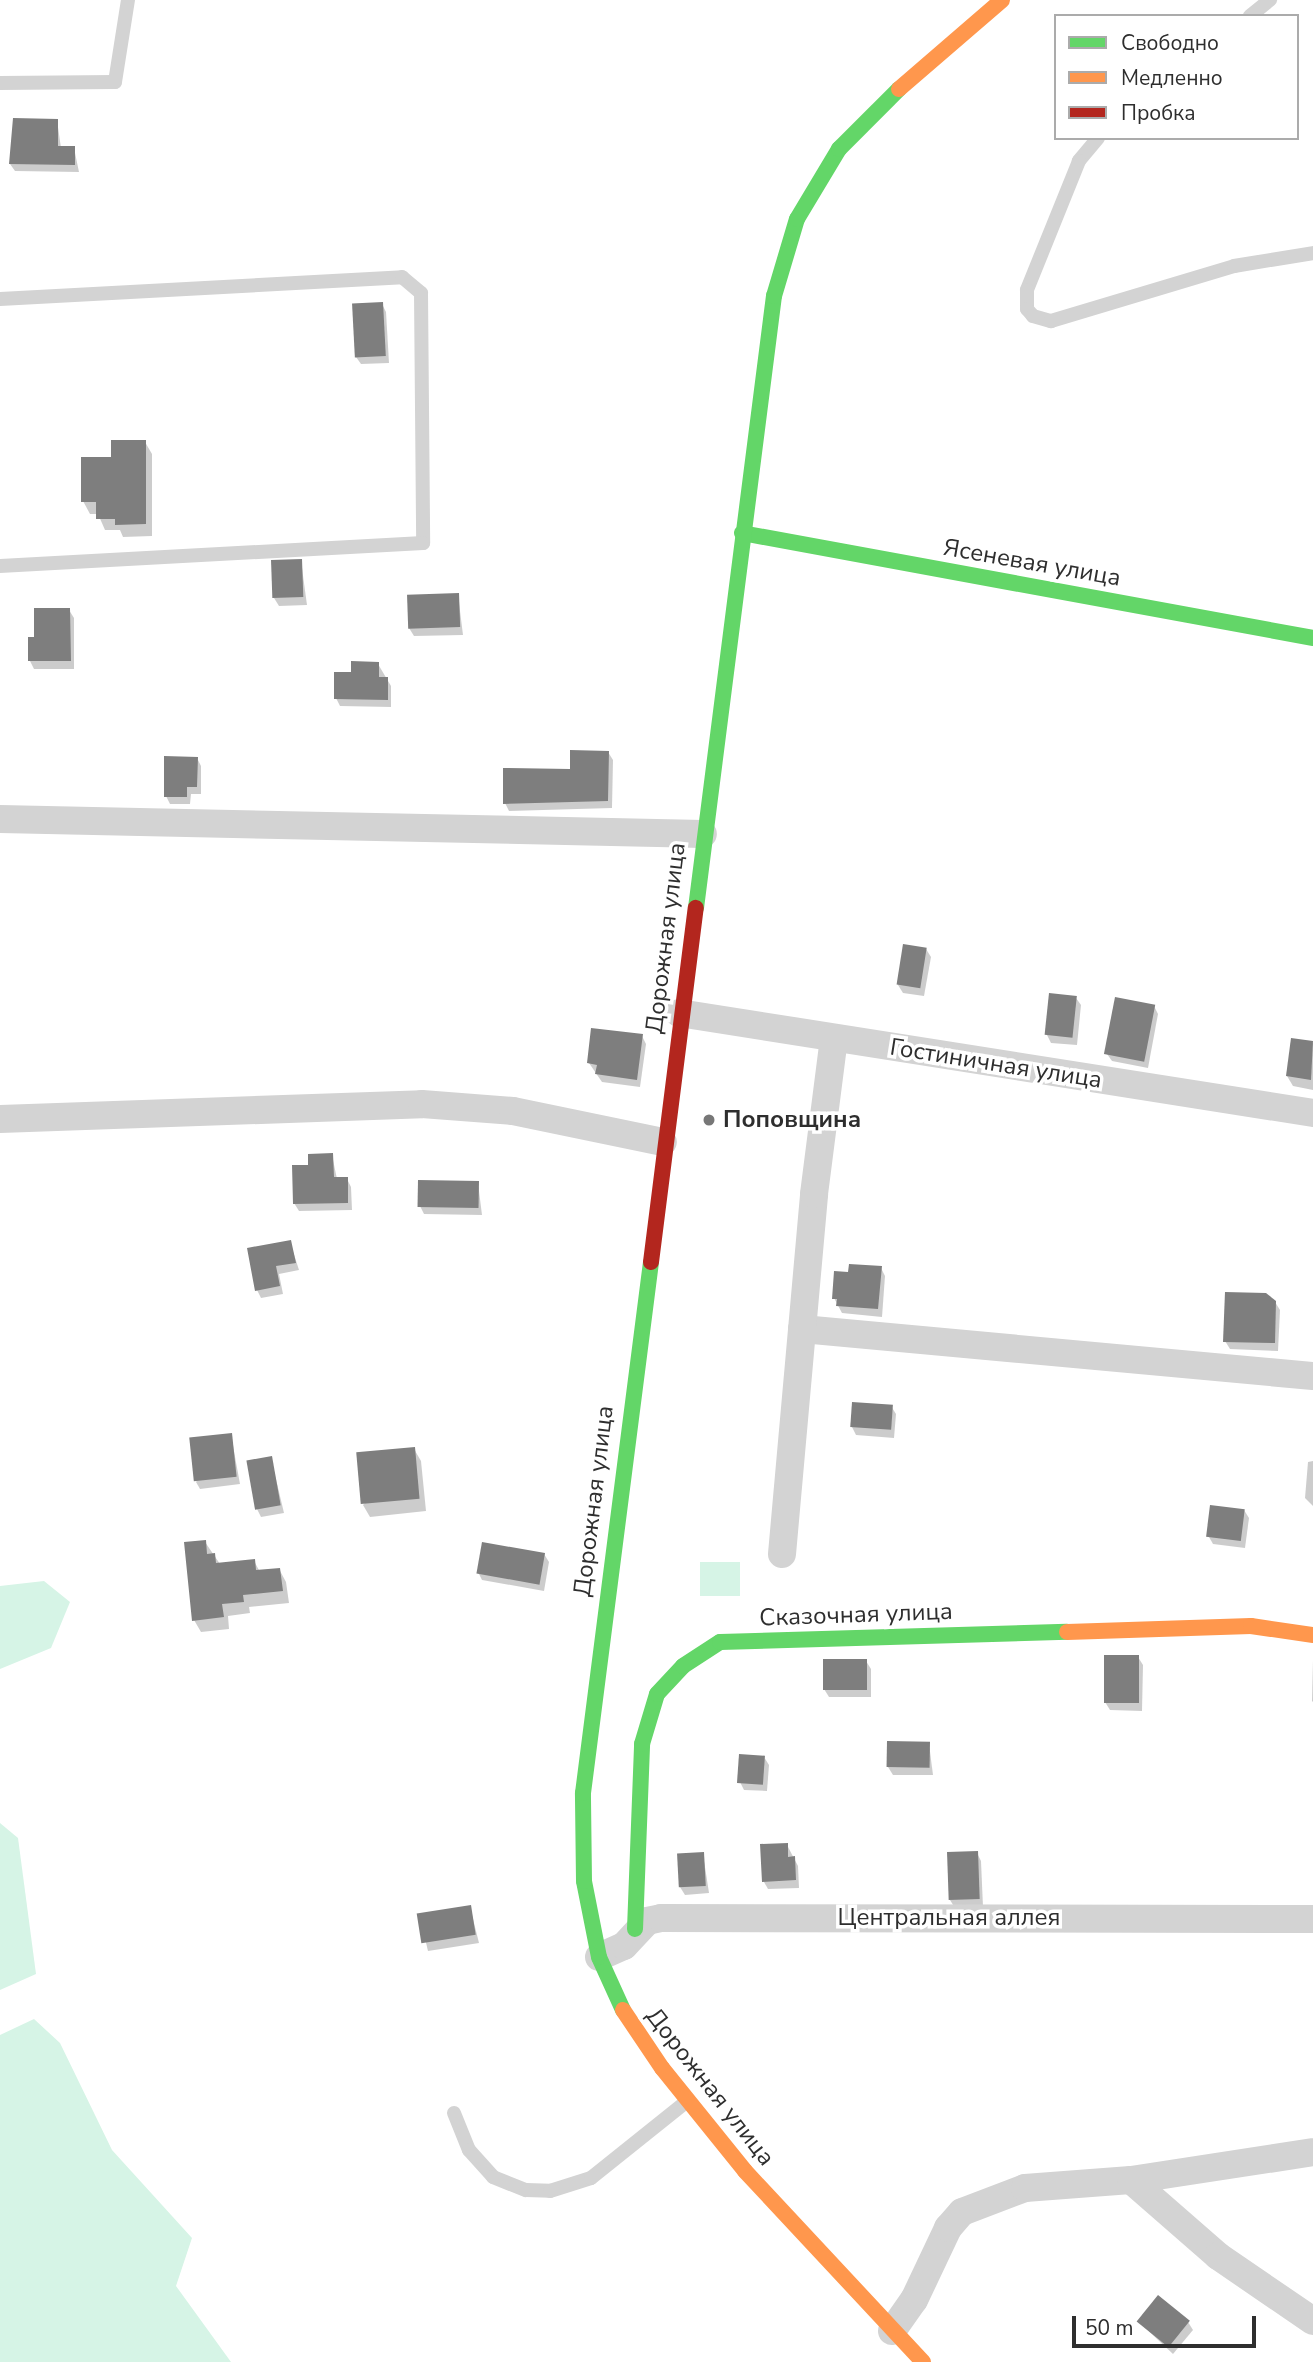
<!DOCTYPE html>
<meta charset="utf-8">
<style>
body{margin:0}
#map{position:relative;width:1313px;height:2362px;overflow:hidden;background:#fff;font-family:"Nunito Sans",sans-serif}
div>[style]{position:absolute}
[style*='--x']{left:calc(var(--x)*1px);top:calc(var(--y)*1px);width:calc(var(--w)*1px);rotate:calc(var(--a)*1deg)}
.water>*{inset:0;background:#d6f4e6;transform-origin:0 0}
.shadow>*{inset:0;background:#0003}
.building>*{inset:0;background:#7e7e7e;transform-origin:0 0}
.lane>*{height:14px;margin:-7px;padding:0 7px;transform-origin:7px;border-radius:7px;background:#d3d3d3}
.street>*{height:28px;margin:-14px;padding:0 14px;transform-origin:14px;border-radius:14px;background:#d3d3d3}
.fast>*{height:16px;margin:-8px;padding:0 8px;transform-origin:8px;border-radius:8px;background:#63d668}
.slow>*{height:16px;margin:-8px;padding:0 8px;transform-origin:8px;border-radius:8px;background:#ff974d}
.jam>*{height:16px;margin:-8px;padding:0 8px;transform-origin:8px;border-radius:8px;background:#b3261e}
.dots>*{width:19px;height:19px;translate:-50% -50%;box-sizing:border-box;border:4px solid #fff;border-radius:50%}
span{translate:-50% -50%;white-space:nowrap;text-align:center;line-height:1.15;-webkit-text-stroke:7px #fff;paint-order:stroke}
.street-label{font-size:24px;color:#2e2e2e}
.poi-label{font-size:24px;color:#2e2e2e;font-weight:700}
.left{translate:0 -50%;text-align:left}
.legend{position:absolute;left:1054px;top:14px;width:245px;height:126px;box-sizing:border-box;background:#fff;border:2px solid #ababab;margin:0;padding:9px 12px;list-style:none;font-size:21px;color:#2e2e2e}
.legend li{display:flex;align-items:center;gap:14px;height:35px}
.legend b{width:35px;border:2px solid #ababab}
.scale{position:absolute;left:1072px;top:2316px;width:184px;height:32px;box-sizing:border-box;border:4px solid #2e2e2e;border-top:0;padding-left:9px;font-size:21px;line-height:24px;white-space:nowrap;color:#2e2e2e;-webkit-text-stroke:5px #fff;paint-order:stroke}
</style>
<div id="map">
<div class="water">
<i style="left:700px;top:1562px;width:40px;height:34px"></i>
<i style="clip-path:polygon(44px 1581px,70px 1602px,51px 1648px,0 1669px,0 1586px)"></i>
<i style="clip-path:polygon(0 1823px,18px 1838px,36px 1974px,0 1990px)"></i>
<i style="clip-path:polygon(34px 2019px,60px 2043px,112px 2150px,192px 2238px,176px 2286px,231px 2362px,0 2362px,0 2035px)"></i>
</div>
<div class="shadow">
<i style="clip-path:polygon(57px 120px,61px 148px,74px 148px,79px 172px,15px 171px,10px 164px)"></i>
<i style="clip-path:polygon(382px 304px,386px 312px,389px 363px,361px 364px,356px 357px)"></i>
<i style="clip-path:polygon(145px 442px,152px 454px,152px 536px,123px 537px,120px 530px,105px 530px,98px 514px,90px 514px,83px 501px,113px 459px)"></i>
<i style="clip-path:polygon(301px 561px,307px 605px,279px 606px,274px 598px)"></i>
<i style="clip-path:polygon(458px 595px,463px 635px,414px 636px,409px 628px)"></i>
<i style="clip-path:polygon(69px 610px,74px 618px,74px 669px,34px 669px,30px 661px,36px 639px)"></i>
<i style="clip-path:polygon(378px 664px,391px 686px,391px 707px,340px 706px,336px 698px,353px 674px)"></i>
<i style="clip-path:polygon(608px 752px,613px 760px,612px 808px,509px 811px,505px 803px)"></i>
<i style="clip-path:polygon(197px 758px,201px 766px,201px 794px,191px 794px,190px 804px,170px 804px,166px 796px)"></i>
<i style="clip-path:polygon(926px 949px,931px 957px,924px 996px,903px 993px,898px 985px)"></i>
<i style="clip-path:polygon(1076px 998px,1081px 1005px,1077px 1045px,1051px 1043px,1047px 1035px)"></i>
<i style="clip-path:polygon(1154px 1006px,1158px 1014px,1148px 1068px,1112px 1061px,1107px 1054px)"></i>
<i style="clip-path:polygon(642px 1036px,646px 1044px,640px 1087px,602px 1082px,589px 1063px)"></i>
<i style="clip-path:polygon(1293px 1040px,1313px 1043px,1313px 1090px,1293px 1086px,1287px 1076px)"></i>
<i style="clip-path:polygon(332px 1155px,337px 1179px,347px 1179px,351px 1187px,352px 1210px,299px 1211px,294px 1203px,310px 1167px)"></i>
<i style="clip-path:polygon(478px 1183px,482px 1215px,424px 1214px,420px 1206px)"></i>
<i style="clip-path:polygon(290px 1242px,299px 1270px,279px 1274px,283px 1294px,261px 1298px,257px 1290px)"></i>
<i style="clip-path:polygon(881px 1268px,885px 1276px,882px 1317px,842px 1313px,834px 1298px,849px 1274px)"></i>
<i style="clip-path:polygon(1275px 1302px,1280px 1310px,1278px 1351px,1230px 1349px,1225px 1341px)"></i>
<i style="clip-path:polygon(891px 1406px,896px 1414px,894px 1438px,856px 1435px,852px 1427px)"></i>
<i style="clip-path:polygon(231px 1435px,240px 1484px,200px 1489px,196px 1482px)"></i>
<i style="clip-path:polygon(414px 1449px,421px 1461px,426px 1511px,370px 1517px,363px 1505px)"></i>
<i style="clip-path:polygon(271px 1458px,284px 1513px,261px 1517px,257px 1509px)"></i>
<i style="clip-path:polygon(1313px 1461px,1313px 1506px,1305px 1498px,1308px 1462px)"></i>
<i style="clip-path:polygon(1244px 1510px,1249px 1518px,1245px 1548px,1213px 1544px,1209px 1537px)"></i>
<i style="clip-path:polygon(205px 1542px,220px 1564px,254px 1561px,260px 1572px,279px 1569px,286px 1582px,289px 1603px,249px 1607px,250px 1613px,228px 1616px,229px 1629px,201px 1632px,194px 1620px)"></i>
<i style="clip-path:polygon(544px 1554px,549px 1562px,544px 1591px,482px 1580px,478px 1572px)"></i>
<i style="clip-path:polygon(1138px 1657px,1143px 1665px,1142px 1711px,1110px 1710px,1105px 1702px)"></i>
<i style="clip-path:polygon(1313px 1660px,1313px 1702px,1312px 1701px)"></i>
<i style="clip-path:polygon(866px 1661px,871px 1669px,871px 1697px,829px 1697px,824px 1689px)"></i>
<i style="clip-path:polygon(929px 1744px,933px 1775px,893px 1775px,888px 1767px)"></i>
<i style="clip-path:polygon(764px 1757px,769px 1765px,767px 1791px,744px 1790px,740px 1782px)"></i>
<i style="clip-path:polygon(787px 1845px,798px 1866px,799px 1888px,768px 1889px,764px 1882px)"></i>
<i style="clip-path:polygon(977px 1853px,981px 1861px,983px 1907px,955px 1908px,950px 1900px)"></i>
<i style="clip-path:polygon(703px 1854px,709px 1893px,685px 1895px,680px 1887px)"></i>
<i style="clip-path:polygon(470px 1907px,479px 1943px,428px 1951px,419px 1914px)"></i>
<i style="clip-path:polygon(1138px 2321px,1188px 2322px,1193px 2330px,1173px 2354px)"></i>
</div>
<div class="building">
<i style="clip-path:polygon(13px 118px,58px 119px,58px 146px,75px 146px,75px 165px,9px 164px)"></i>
<i style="left:383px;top:302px;width:54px;height:31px;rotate:87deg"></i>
<i style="clip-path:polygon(111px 440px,146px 440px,146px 524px,115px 525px,115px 519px,96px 519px,96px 502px,81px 502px,81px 457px,111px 457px)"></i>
<i style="left:302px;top:559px;width:38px;height:31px;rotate:88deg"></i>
<i style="left:459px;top:593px;width:34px;height:52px;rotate:88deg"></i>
<i style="clip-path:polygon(34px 608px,70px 608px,71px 661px,28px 661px,28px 637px,34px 637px)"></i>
<i style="clip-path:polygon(351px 661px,379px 662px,379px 677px,388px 677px,388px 700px,334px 699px,334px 672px,351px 672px)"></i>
<i style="clip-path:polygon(570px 750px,609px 751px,608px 801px,503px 804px,503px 768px,570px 769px)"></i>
<i style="clip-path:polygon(164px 756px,198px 757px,197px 787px,187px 787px,187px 797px,164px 797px)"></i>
<i style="left:903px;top:944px;width:24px;height:41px;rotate:9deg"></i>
<i style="left:1049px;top:993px;width:28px;height:42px;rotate:6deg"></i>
<i style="left:1115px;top:997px;width:41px;height:58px;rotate:11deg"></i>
<i style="clip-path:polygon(591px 1028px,643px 1034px,637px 1080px,595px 1074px,597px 1065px,587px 1063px)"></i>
<i style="clip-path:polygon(1291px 1038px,1313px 1041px,1311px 1080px,1286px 1076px)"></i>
<i style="clip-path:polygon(333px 1153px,334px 1177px,348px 1177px,348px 1203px,293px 1204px,292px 1165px,308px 1165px,308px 1154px)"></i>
<i style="left:418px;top:1180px;width:61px;height:27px;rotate:1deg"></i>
<i style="clip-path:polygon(291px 1240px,296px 1263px,276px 1266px,280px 1286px,255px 1291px,247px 1248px)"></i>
<i style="clip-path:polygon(849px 1264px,882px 1266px,878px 1309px,836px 1306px,837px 1299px,832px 1299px,834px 1271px,848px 1272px)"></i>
<i style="clip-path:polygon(1225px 1292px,1266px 1293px,1276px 1301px,1275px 1343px,1223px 1342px)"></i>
<i style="left:852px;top:1402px;width:41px;height:25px;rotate:4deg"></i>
<i style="left:232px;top:1433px;width:44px;height:43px;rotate:84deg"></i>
<i style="left:415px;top:1447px;width:52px;height:59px;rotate:85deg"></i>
<i style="left:272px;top:1456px;width:50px;height:26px;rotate:80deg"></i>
<i style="left:1210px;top:1505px;width:35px;height:32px;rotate:7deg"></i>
<i style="clip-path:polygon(206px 1540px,207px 1554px,215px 1553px,216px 1563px,255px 1559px,256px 1570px,280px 1568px,283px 1591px,243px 1595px,244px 1602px,222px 1604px,224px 1617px,192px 1621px,184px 1542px)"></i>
<i style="left:482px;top:1542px;width:64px;height:32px;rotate:10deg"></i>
<i style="left:1104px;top:1655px;width:35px;height:48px"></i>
<i style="left:867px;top:1659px;width:31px;height:44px;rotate:90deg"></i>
<i style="left:887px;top:1741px;width:43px;height:26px;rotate:1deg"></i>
<i style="left:739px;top:1754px;width:26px;height:29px;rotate:4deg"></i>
<i style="clip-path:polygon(788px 1843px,788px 1857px,795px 1856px,796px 1880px,762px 1882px,760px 1844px)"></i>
<i style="left:978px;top:1851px;width:48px;height:31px;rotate:88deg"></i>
<i style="left:704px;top:1852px;width:34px;height:27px;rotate:87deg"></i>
<i style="left:471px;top:1905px;width:30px;height:55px;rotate:81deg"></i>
<i style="left:1158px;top:2295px;width:41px;height:34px;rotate:39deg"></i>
</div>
<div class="lane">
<i style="--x:1250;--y:16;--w:26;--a:-39"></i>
<i style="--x:0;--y:83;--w:115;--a:-0.5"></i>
<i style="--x:115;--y:82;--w:83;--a:-81"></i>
<i style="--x:1098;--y:138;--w:30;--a:130"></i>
<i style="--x:1079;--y:161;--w:139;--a:112"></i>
<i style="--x:1027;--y:290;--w:19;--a:90"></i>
<i style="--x:1027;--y:309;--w:9;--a:49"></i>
<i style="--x:1033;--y:316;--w:19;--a:16"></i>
<i style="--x:1051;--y:321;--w:191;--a:-16.7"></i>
<i style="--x:1234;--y:266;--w:80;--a:-9.3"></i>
<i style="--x:0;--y:299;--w:403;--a:-3.1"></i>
<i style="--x:402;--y:277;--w:25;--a:40"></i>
<i style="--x:421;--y:293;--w:250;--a:89.5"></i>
<i style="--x:423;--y:543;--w:424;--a:176.9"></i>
<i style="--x:454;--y:2113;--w:40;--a:68"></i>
<i style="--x:469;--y:2150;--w:36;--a:48"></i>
<i style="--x:493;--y:2177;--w:35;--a:22"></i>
<i style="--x:526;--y:2190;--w:24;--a:2"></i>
<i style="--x:550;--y:2191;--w:43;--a:-17.6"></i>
<i style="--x:591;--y:2178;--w:122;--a:-38.7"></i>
</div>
<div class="street">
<i style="--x:0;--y:819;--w:703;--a:1.22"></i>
<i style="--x:679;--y:1013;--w:642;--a:8.96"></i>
<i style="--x:0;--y:1119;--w:422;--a:-2"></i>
<i style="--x:422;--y:1104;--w:91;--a:4.4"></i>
<i style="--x:513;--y:1111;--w:153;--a:11.7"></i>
<i style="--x:802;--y:1329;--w:513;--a:5.26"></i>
<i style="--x:782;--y:1554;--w:361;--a:-84.9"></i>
<i style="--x:814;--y:1194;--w:157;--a:-82.7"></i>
<i style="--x:599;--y:1957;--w:27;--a:-24"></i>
<i style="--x:624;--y:1946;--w:34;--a:-47"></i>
<i style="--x:647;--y:1921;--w:14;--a:-12"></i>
<i style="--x:661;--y:1918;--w:652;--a:0.09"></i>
<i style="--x:1131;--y:2180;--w:184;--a:-8.7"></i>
<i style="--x:892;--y:2331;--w:38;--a:-55"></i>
<i style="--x:914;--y:2300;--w:80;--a:-64.7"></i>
<i style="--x:948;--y:2228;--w:21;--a:-49"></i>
<i style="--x:962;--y:2212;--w:67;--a:-20.9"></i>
<i style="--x:1025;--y:2188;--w:106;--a:-4.3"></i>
<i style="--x:1131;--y:2180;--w:116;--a:41.1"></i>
<i style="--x:1218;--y:2256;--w:115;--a:34.4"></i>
</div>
<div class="fast">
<i style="--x:742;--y:533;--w:581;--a:10.42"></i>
<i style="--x:696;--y:908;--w:617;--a:-82.74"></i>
<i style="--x:774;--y:296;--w:80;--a:-73.4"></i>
<i style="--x:797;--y:219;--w:82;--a:-59"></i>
<i style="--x:839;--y:149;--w:85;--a:-45"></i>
<i style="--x:635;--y:1929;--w:185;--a:-87.8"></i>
<i style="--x:642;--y:1744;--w:52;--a:-73.3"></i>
<i style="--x:657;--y:1694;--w:38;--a:-47"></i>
<i style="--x:683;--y:1666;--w:44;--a:-33"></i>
<i style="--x:720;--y:1642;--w:347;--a:-1.7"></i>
<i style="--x:623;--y:2010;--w:58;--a:-114.4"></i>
<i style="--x:599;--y:1957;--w:77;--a:-101.2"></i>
<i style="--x:584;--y:1881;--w:88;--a:-90.7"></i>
<i style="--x:583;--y:1793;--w:535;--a:-82.7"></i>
</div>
<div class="slow">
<i style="--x:899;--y:89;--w:136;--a:-40.8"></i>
<i style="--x:1067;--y:1632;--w:184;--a:-1.9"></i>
<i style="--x:1251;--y:1626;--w:63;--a:8.3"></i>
<i style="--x:623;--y:2010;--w:70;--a:56.1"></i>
<i style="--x:662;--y:2068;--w:132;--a:51.1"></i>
<i style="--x:745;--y:2171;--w:261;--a:47"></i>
</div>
<div class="jam">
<i style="--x:651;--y:1262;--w:357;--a:-82.8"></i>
</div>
<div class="dots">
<i style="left:709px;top:1120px;background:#777"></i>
</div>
<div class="street-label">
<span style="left:1032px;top:563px;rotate:10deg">Ясеневая улица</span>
<span style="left:666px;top:938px;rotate:-83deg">Дорожная улица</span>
<span style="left:996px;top:1064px;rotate:9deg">Гостиничная улица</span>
<span style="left:594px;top:1501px;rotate:-83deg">Дорожная улица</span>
<span style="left:856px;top:1615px;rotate:-2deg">Сказочная улица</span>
<span style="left:949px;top:1918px">Центральная аллея</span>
<span style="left:710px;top:2087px;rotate:52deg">Дорожная улица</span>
</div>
<div class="poi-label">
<span class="left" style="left:723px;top:1120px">Поповщина</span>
</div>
<ul class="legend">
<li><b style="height:9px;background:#63d668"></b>Свободно</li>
<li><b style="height:9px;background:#ff974d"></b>Медленно</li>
<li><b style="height:9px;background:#b3261e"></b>Пробка</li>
</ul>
<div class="scale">50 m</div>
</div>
